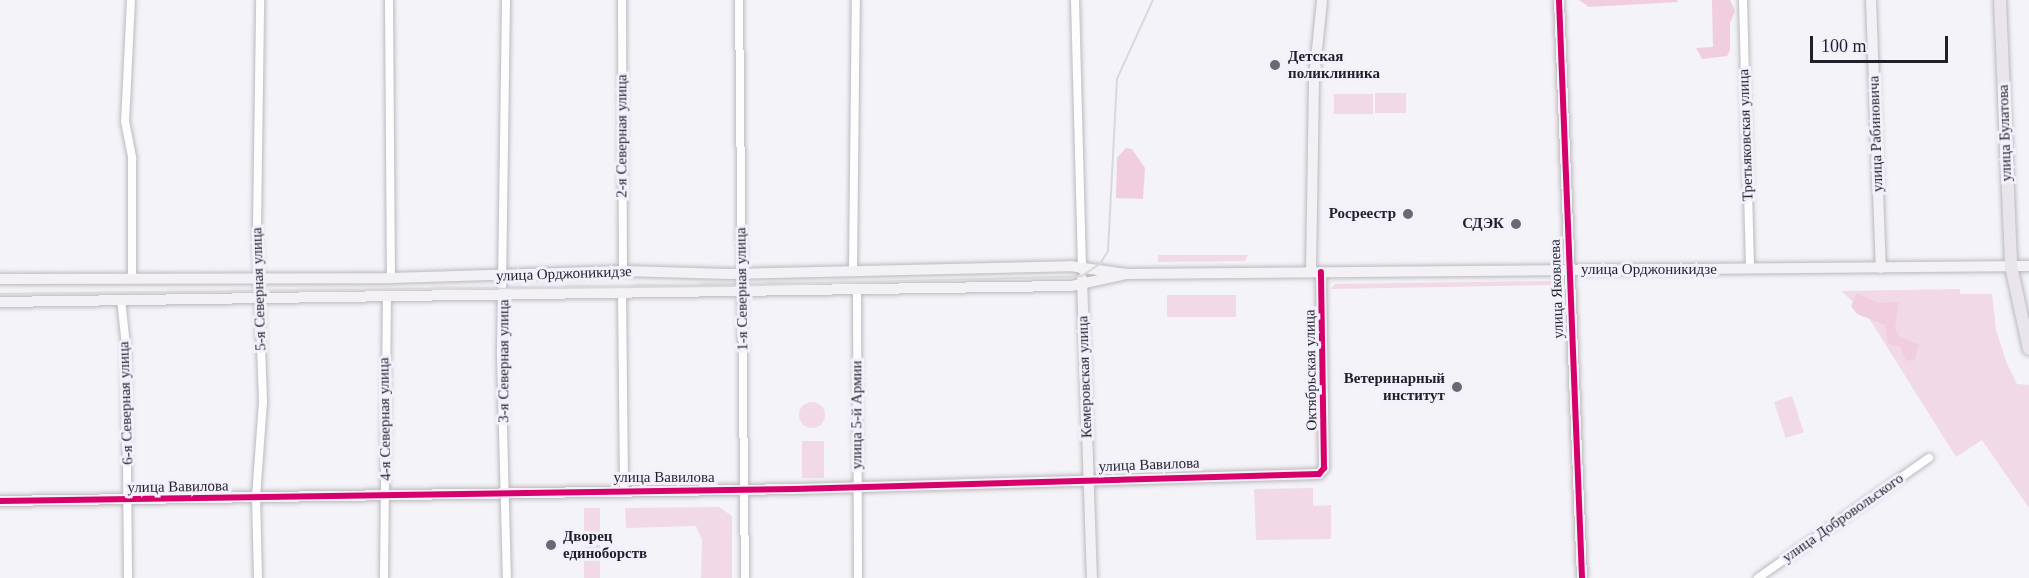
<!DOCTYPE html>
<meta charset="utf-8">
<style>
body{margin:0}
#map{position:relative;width:2029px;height:578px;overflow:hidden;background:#f3f3f8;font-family:Georgia,serif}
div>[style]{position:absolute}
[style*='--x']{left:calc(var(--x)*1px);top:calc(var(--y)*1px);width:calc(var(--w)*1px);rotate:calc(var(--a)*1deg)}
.green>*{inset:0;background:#f1dae5;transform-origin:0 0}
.round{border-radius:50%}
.forest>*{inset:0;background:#f0cedd}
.roads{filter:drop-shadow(0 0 2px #bab9bf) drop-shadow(0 0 2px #bab9bf)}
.street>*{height:8px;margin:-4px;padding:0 4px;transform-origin:4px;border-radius:4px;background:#fdfdfe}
.secondary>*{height:10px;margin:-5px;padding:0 5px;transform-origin:5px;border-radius:5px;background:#f3f1f4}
.primary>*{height:12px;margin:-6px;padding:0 6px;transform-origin:6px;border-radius:6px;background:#e9e5ea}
.tram>*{height:1.5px;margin:-0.75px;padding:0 0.75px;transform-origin:0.75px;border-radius:0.75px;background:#d9d8da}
.cycleway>*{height:6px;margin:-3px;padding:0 3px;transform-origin:3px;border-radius:3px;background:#d6006c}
.dots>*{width:16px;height:16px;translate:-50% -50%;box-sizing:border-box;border:3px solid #f2f0fb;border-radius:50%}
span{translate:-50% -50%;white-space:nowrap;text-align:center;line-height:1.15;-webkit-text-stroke:6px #f2f0fb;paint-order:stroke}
.poi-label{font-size:15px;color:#211f28;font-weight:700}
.left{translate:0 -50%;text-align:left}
.right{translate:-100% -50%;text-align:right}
.street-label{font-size:15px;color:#211f28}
.scale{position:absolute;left:1810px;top:36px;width:138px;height:27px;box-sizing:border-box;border:3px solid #211f28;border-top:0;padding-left:8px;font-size:18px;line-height:21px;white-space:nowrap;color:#211f28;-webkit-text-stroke:4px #f2f0fb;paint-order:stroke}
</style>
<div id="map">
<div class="green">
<i style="left:1406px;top:93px;width:20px;height:31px;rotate:90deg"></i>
<i style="left:1373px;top:94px;width:20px;height:39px;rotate:90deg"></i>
<i style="clip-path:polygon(1158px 255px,1248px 255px,1245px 261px,1158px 262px)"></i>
<i style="clip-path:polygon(1553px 281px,1553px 285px,1331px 289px,1335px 284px)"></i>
<i style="clip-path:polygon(1960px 289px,1960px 294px,1992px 294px,1996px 330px,2007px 364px,2017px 384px,2029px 385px,2029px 508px,1982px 440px,1956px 457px,1867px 315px,1841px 291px)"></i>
<i style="left:1236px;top:295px;width:22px;height:69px;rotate:90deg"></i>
<i style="left:1792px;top:396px;width:38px;height:19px;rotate:72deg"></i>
<i class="round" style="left:799px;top:402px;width:26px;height:26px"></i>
<i style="left:802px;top:441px;width:22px;height:37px"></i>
<i style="clip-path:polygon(1313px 488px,1313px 506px,1331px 505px,1331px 539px,1256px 540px,1254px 489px)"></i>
<i style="clip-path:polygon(719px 507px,732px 516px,732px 578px,701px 578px,702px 540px,696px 526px,626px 528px,625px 508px)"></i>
<i style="left:584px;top:508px;width:16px;height:30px"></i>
<i style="left:600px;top:545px;width:33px;height:16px;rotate:90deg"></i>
</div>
<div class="forest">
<i style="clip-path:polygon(1579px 0,1677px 0,1678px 2px,1589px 7px)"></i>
<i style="clip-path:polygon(1712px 0,1730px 0,1735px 11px,1730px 23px,1730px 50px,1727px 56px,1702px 59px,1696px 48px,1713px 47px)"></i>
<i style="clip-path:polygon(1126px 148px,1132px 149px,1145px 168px,1143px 199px,1116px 198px,1117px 158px)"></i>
<i style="clip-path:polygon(1857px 293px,1878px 303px,1899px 302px,1895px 328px,1899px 336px,1919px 345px,1915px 359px,1906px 361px,1900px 347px,1888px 344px,1885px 325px,1857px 314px,1851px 306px)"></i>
</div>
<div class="roads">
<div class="street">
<i style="--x:131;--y:0;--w:121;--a:92.8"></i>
<i style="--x:125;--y:121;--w:38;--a:79"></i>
<i style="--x:132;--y:158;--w:119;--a:90"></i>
<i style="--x:389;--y:0;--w:278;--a:89.6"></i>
<i style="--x:506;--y:0;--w:353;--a:90.8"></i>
<i style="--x:501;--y:353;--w:225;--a:88.5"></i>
<i style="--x:622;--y:0;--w:271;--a:89.8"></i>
<i style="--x:739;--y:0;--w:578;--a:89.41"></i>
<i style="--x:1075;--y:0;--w:270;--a:88.5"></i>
<i style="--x:1743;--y:0;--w:269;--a:88.5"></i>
<i style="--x:853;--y:269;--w:269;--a:-89.4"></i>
<i style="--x:857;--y:289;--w:289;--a:89.8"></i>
<i style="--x:622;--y:292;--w:198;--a:89.4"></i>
<i style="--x:121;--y:299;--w:47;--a:83.9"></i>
<i style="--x:126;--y:346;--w:232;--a:89.5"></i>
<i style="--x:258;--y:578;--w:81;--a:-91.4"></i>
<i style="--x:256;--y:497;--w:95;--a:-85.8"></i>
<i style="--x:263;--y:402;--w:175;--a:-92"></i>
<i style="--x:257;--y:227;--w:227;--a:-89.2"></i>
<i style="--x:384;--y:578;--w:282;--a:-89.4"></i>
<i style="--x:1758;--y:578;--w:209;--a:-35.1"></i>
</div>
<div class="secondary">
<i style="--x:1559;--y:0;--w:578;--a:87.72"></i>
<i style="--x:1871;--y:0;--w:268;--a:87.9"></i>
<i style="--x:1311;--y:272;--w:194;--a:-89.1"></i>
<i style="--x:1314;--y:78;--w:78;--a:-84.1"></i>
<i style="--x:0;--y:279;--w:391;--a:-0.1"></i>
<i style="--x:391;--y:278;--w:232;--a:-1.7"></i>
<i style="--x:623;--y:271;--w:106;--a:1.6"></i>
<i style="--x:729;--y:274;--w:341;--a:-1.3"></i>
<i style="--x:1070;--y:266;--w:57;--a:8.1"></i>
<i style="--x:1126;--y:274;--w:903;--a:-0.51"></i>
<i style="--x:1082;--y:279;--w:299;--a:88.1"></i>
<i style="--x:0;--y:302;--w:1071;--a:-0.86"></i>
<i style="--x:1071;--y:286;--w:56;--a:-12.3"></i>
<i style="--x:0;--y:501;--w:795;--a:-0.86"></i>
<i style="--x:795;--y:489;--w:524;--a:-1.64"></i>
<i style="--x:1319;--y:474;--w:8;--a:-50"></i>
<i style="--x:1324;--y:468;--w:196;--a:-90.9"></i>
</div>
<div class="primary">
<i style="--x:2000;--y:0;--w:266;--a:87.6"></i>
<i style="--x:2011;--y:266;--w:85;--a:77.8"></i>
</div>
</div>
<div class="tram">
<i style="--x:0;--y:294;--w:730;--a:-0.63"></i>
<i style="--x:730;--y:286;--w:352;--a:-1.6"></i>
<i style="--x:1082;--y:276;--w:22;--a:-34"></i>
<i style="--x:1100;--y:264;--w:15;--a:-58"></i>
<i style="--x:1108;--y:251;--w:172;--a:-87"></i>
<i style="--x:1117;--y:79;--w:87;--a:-65.5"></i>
</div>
<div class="cycleway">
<i style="--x:1559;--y:0;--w:578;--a:87.72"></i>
<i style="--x:0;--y:501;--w:795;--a:-0.86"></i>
<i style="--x:795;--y:489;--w:524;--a:-1.64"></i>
<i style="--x:1319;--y:474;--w:8;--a:-50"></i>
<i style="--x:1324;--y:468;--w:196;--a:-90.9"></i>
</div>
<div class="dots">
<i style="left:1275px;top:65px;background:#6a6971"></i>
<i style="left:1408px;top:214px;background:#6a6971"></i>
<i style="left:1516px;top:224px;background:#6a6971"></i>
<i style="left:1457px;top:387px;background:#6a6971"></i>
<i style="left:551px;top:545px;background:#6a6971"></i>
</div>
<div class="poi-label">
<span class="left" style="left:1288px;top:65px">Детская<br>поликлиника</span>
<span class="right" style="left:1396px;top:214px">Росреестр</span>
<span class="right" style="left:1504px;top:224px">СДЭК</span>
<span class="right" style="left:1445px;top:387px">Ветеринарный<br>институт</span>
<span class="left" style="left:563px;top:545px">Дворец<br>единоборств</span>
</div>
<div class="street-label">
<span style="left:2005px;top:133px;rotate:-92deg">улица Булатова</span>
<span style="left:1876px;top:134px;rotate:-92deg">улица Рабиновича</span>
<span style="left:1746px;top:135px;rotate:-92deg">Третьяковская улица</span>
<span style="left:622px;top:136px;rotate:-90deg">2-я Северная улица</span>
<span style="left:1649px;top:270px">улица Орджоникидзе</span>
<span style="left:564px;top:274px;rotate:-2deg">улица Орджоникидзе</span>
<span style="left:259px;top:289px;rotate:-92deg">5-я Северная улица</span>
<span style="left:742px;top:289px;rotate:-91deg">1-я Северная улица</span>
<span style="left:1557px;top:289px;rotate:-92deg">улица Яковлева</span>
<span style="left:504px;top:361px;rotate:-90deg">3-я Северная улица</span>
<span style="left:1311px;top:370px;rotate:-91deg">Октябрьская улица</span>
<span style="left:1085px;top:377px;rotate:-92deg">Кемеровская улица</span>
<span style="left:126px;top:403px;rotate:-92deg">6-я Северная улица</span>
<span style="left:857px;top:415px;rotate:-90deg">улица 5-й Армии</span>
<span style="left:385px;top:419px;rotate:-91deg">4-я Северная улица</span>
<span style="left:1149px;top:465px;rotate:-2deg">улица Вавилова</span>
<span style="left:664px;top:478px">улица Вавилова</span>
<span style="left:178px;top:487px;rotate:-1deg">улица Вавилова</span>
<span style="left:1843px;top:518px;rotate:-35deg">улица Добровольского</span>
</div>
<div class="scale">100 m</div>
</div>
